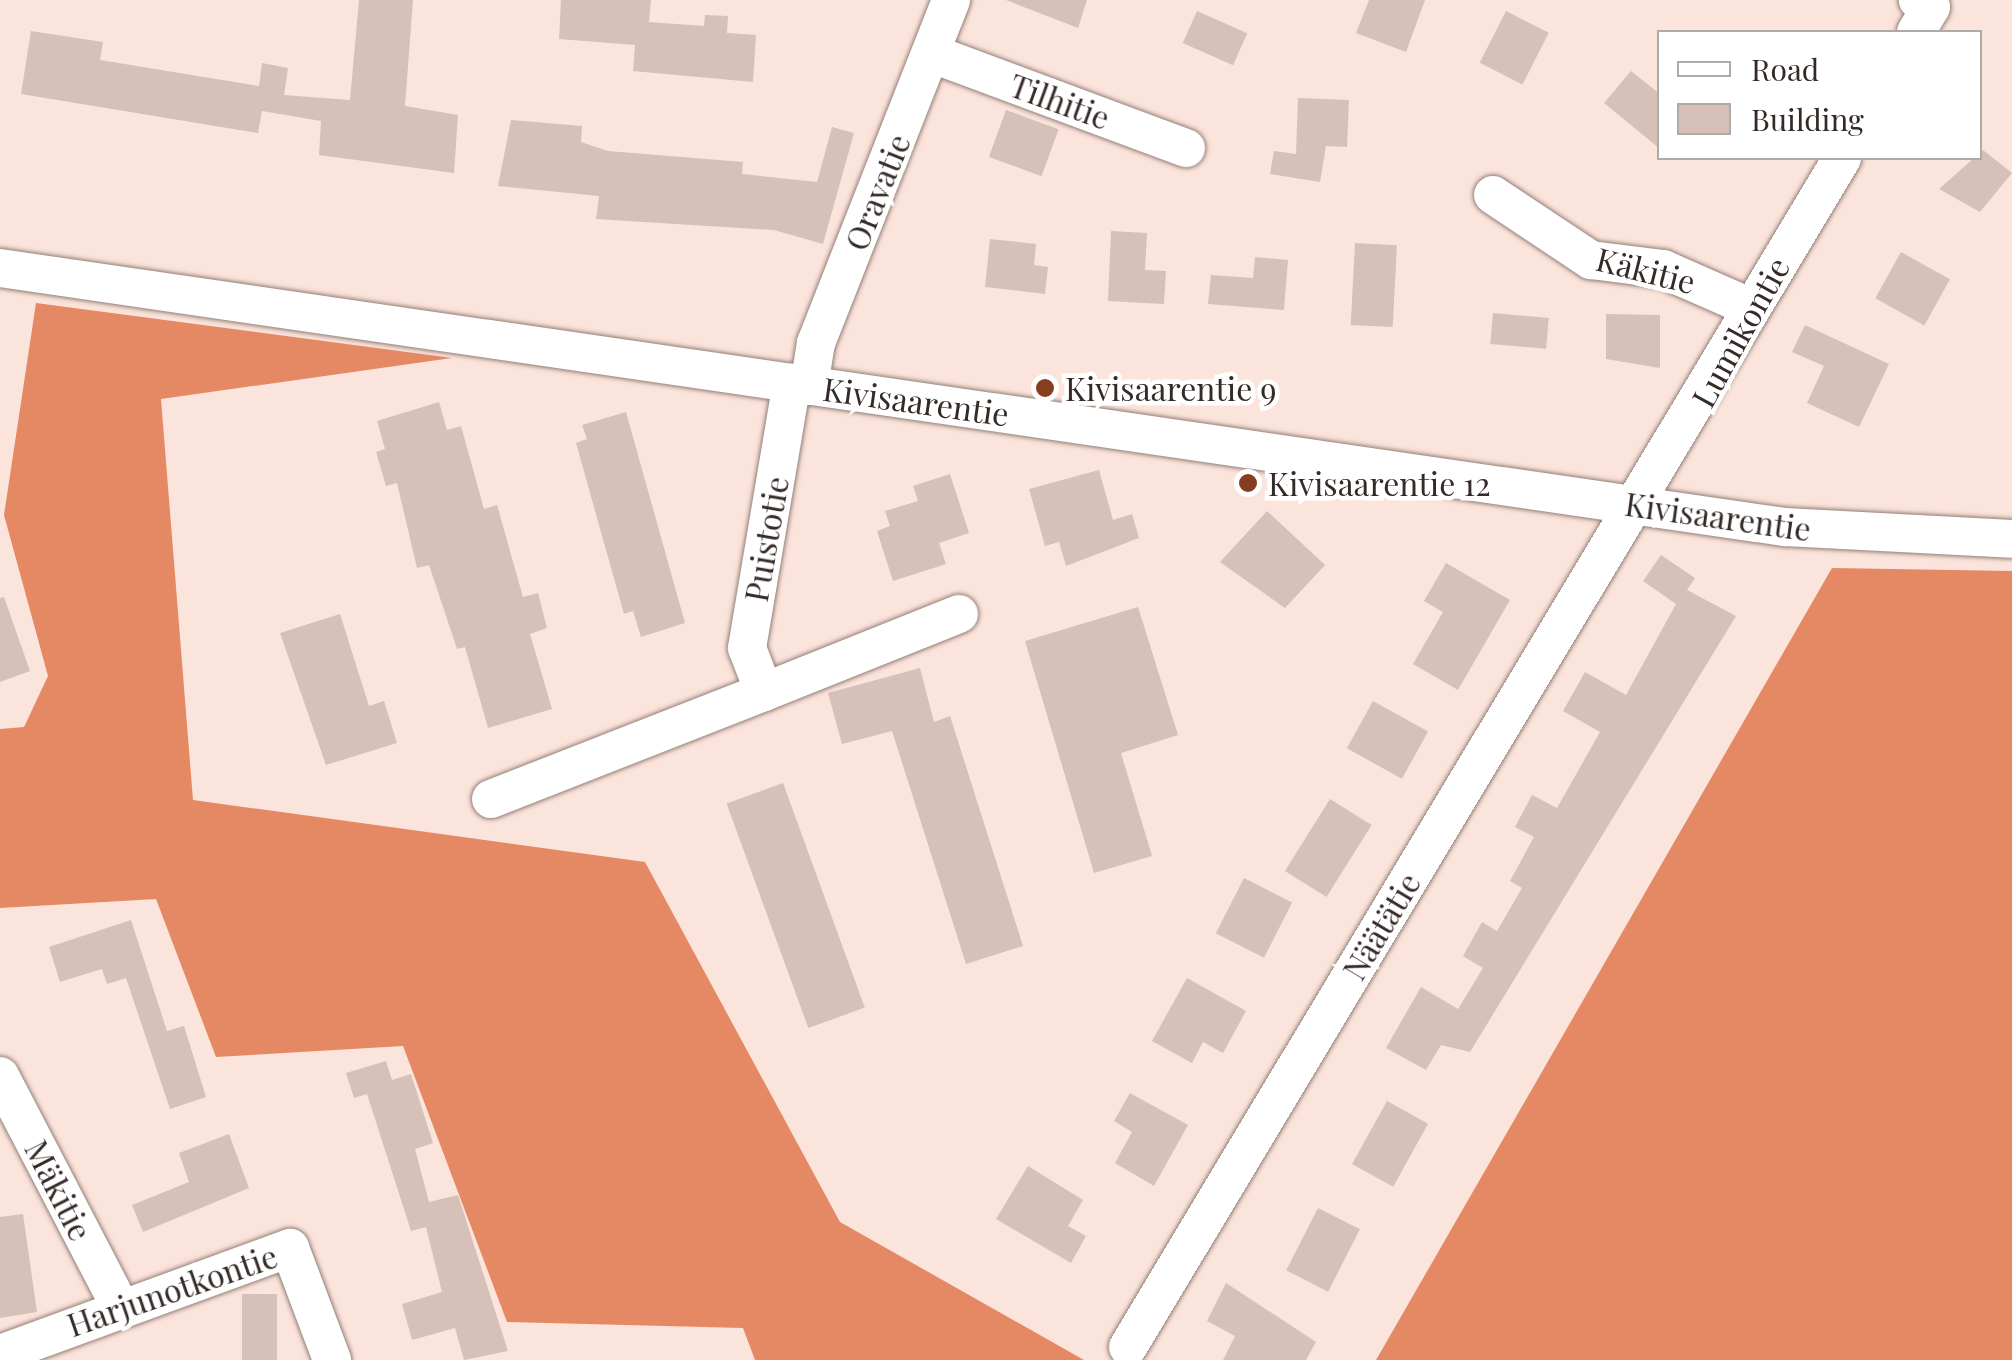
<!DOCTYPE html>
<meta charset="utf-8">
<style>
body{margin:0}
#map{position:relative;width:2012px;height:1360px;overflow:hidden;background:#fbe4db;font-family:"Playfair Display",serif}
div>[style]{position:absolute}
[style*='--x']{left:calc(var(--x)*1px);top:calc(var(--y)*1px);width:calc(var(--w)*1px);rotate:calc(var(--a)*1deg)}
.forest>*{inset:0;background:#e58965}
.building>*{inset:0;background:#d6c0b7;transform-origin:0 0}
.roads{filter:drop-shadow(0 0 2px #937f77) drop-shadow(0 0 2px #937f77)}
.minor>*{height:38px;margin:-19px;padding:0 19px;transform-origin:19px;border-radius:19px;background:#fff}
.dots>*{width:28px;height:28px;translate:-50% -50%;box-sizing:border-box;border:5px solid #fff;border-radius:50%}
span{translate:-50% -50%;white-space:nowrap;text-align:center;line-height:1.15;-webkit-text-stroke:9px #fff;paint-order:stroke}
.street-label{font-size:32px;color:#342b28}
.poi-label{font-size:32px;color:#342b28}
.left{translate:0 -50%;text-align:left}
.legend{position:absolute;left:1657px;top:30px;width:325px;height:130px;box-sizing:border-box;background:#fff;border:2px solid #aeaaa9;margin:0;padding:12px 18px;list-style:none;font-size:30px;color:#342b28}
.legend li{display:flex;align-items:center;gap:20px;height:50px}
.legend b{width:50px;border:2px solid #aeaaa9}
</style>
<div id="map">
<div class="forest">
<i style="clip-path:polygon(36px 303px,452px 358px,161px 399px,193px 800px,645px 862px,840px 1222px,1084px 1360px,755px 1360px,743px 1328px,507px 1322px,403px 1046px,216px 1057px,156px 899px,0 908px,0 729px,24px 727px,48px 676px,4px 515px)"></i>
<i style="clip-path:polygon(1832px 568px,2012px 571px,2012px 1360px,1376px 1360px)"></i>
</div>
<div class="building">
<i style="clip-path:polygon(359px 0,413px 0,405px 106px,458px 115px,454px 173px,319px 155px,321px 121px,262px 111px,258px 133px,21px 94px,31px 31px,103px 42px,100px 60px,259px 86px,262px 63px,288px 68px,284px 95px,350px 100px)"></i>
<i style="clip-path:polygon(561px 0,651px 0,649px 22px,704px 26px,705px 15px,728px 16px,727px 33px,756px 35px,753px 82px,633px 71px,635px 45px,559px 39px)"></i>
<i style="clip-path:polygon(1006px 0,1087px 0,1078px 28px)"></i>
<i style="clip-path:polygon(1369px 0,1425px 0,1406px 52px,1356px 33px)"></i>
<i style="left:1197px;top:11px;width:55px;height:35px;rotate:24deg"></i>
<i style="left:1506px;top:11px;width:48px;height:58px;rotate:27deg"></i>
<i style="clip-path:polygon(1631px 71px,1660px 94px,1660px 149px,1604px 103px)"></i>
<i style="clip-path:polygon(1298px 98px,1349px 100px,1347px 147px,1326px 146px,1320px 182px,1270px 174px,1274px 151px,1296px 154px)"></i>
<i style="left:1006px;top:110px;width:56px;height:50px;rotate:20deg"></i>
<i style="clip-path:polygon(511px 120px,582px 126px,581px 142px,608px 151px,743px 162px,742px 174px,817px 182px,832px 127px,854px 133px,823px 244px,774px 230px,596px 219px,599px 196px,498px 186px)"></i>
<i style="clip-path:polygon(1983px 150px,2012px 173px,1980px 212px,1939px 189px)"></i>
<i style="clip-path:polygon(1111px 231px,1147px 233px,1145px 270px,1166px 271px,1164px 304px,1108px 301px)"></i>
<i style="clip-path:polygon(990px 239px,1036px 244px,1034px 265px,1048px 267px,1045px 294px,985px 287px)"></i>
<i style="left:1355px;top:243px;width:42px;height:82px;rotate:3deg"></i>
<i style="left:1901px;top:252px;width:56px;height:53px;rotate:29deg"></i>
<i style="clip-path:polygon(1255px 257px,1288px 260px,1284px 310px,1208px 304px,1211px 275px,1253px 278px)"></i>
<i style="left:1493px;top:313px;width:56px;height:31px;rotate:5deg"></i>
<i style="clip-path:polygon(1606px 314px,1660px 315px,1660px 368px,1606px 359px)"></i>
<i style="clip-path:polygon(1805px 325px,1889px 364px,1859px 427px,1807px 403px,1824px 366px,1792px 352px)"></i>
<i style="clip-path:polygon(439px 402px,447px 430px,461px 426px,484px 509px,497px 505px,523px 597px,538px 593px,547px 628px,530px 634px,552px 709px,488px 728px,465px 647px,457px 649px,429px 565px,417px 568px,397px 483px,386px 486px,376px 452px,385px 449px,377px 421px)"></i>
<i style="clip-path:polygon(626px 412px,685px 623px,641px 637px,633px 611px,624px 614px,576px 443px,587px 439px,582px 425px)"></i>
<i style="clip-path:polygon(1099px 470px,1113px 520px,1132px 514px,1139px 538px,1066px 566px,1059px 542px,1045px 546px,1029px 489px)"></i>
<i style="clip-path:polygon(950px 474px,969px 533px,939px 543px,946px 564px,893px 581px,877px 531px,890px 526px,885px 511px,918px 501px,913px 486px)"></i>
<i style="clip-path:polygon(1267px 511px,1325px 565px,1285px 608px,1220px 562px)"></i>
<i style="clip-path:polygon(1661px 555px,1695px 578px,1687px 590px,1736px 616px,1470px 1052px,1441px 1045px,1426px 1070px,1386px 1048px,1421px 987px,1458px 1009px,1483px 968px,1463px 956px,1482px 922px,1497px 931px,1522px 888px,1510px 881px,1534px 837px,1515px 827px,1532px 795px,1557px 808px,1600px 732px,1563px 711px,1585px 672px,1626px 695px,1676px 604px,1643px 581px)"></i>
<i style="clip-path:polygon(1446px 563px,1510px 600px,1458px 690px,1413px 664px,1443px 612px,1424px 601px)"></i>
<i style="clip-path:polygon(4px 597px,30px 671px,0 682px,0 598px)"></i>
<i style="clip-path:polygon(1138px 607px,1178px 735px,1121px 753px,1152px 856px,1094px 873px,1025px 641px)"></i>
<i style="clip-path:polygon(340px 614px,369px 706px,384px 701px,397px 743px,326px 765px,280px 633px)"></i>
<i style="clip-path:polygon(920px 668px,934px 722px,950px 716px,1023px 946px,966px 964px,892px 731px,842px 744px,828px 693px)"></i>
<i style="left:1373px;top:701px;width:63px;height:54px;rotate:29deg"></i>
<i style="left:783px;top:783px;width:239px;height:60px;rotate:70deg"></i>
<i style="left:1330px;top:799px;width:49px;height:85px;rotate:32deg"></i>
<i style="left:1244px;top:878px;width:54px;height:62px;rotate:27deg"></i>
<i style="clip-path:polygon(131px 920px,167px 1031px,184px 1026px,206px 1097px,170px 1109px,126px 978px,107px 984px,102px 969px,60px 982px,49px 947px)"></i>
<i style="clip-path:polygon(1187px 978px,1246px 1011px,1223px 1053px,1203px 1042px,1192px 1063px,1152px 1041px)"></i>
<i style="clip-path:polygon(386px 1061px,392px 1080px,411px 1074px,433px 1143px,415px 1149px,429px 1202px,458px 1195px,508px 1351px,464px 1360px,455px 1328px,412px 1340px,402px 1304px,442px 1292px,426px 1227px,411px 1231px,367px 1094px,354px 1098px,346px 1073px)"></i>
<i style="clip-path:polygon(1130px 1093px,1188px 1125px,1154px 1186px,1115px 1163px,1132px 1132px,1114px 1121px)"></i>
<i style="left:1387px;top:1101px;width:47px;height:72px;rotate:29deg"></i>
<i style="clip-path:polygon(229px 1134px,249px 1188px,143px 1232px,132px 1205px,189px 1182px,179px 1153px)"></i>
<i style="clip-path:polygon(1028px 1166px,1083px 1200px,1068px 1226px,1086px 1236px,1071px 1263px,996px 1219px)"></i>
<i style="left:1318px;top:1208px;width:47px;height:70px;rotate:27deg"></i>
<i style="clip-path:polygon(23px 1214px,37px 1312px,0 1318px,0 1217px)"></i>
<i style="clip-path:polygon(1226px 1283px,1316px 1342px,1306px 1360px,1223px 1360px,1235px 1336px,1207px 1321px)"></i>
<i style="left:242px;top:1294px;width:35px;height:66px"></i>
</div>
<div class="roads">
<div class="minor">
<i style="--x:1916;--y:32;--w:29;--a:-59"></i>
<i style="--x:1931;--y:7;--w:15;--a:-152"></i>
<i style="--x:933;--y:54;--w:270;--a:20.4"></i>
<i style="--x:1493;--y:195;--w:118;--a:33.6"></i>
<i style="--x:1591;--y:260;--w:73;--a:7.1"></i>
<i style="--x:1663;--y:269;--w:97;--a:23.7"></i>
<i style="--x:0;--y:268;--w:1804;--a:8.26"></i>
<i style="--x:1785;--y:527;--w:227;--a:3"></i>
<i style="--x:809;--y:386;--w:44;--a:-80.8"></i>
<i style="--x:816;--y:343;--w:369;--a:-68.5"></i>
<i style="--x:764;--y:692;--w:210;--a:-21.8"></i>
<i style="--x:491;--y:799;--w:293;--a:-21.4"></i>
<i style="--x:764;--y:692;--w:47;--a:-111.1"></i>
<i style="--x:747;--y:648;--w:269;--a:-80.4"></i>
<i style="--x:0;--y:1076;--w:258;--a:62.5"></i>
<i style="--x:1128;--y:1347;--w:1387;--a:-59.01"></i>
<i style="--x:0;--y:1354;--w:309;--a:-20.1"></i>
<i style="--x:290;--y:1248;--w:120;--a:69.4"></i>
</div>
</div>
<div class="dots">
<i style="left:1045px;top:388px;background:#863e20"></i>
<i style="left:1248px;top:483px;background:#863e20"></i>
</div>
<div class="street-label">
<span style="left:1060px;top:101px;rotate:20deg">Tilhitie</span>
<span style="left:877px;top:192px;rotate:-68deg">Oravatie</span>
<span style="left:1646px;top:270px;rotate:14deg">Käkitie</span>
<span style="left:1740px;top:332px;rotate:-61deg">Lumikontie</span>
<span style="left:916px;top:401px;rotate:8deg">Kivisaarentie</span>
<span style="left:1718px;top:516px;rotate:8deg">Kivisaarentie</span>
<span style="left:766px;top:539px;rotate:-80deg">Puistotie</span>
<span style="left:1381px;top:926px;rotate:-59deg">Näätätie</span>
<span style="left:59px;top:1190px;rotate:63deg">Mäkitie</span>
<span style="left:172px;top:1290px;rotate:-19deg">Harjunotkontie</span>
</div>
<div class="poi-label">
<span class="left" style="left:1065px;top:388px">Kivisaarentie 9</span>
<span class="left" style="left:1268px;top:483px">Kivisaarentie 12</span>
</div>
<ul class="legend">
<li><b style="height:12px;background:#fff"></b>Road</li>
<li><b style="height:28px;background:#d6c0b7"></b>Building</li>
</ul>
</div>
